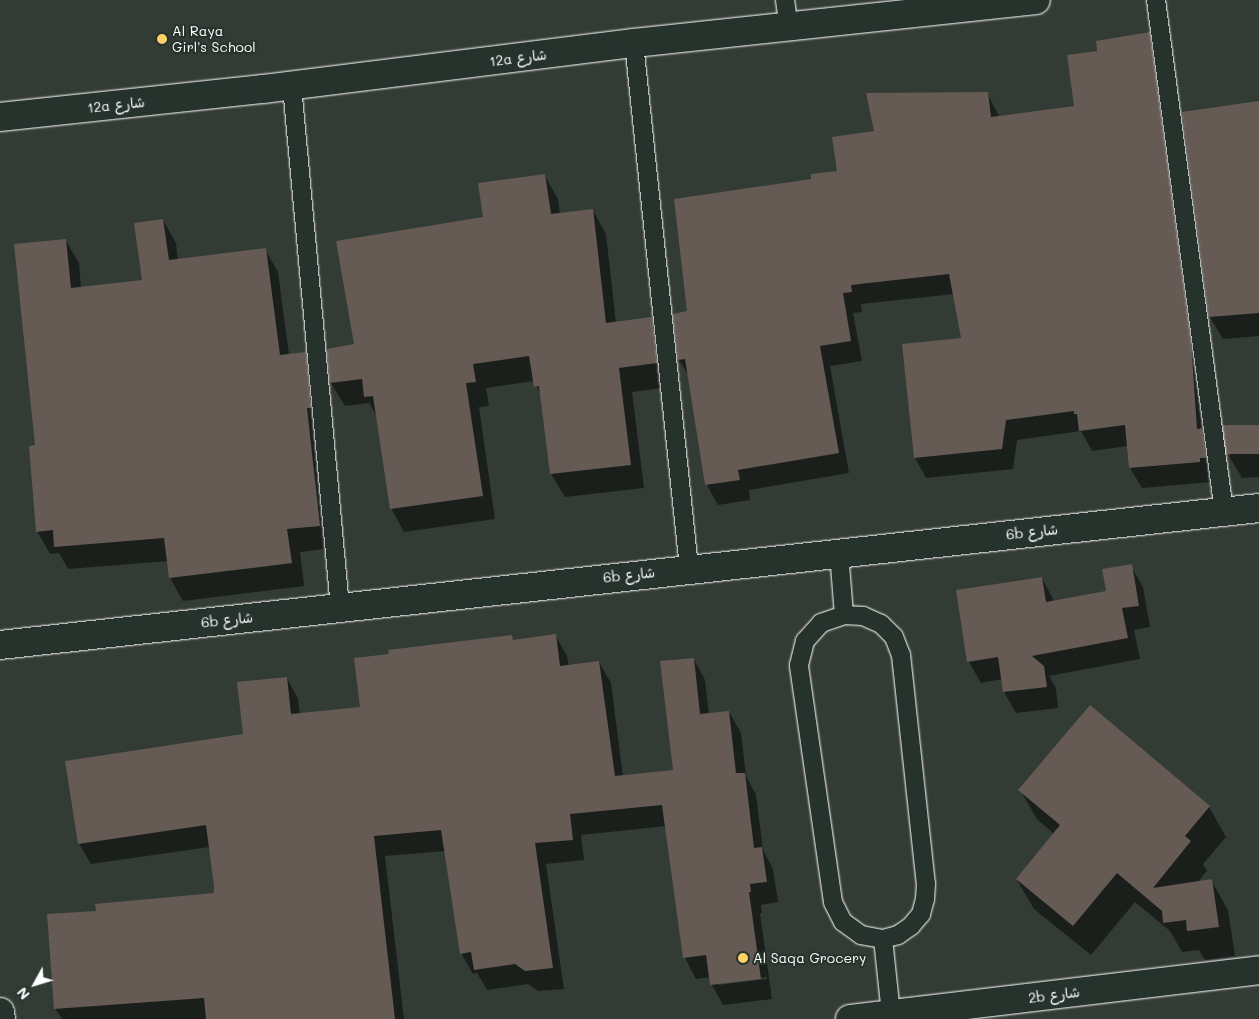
<!DOCTYPE html>
<meta charset="utf-8">
<style>
body{margin:0}
#map{position:relative;width:1259px;height:1019px;overflow:hidden;background:#333b35;font-family:Mali,"Playpen Sans Arabic",sans-serif}
div>[style]{position:absolute}
[style*='--x']{left:calc(var(--x)*1px);top:calc(var(--y)*1px);width:calc(var(--w)*1px);rotate:calc(var(--a)*1deg)}
.shadow>*{inset:0;background:#0007}
.building>*{inset:0;background:#665a54;transform-origin:0 0}
.roads{filter:drop-shadow(0 0 1px #fff) drop-shadow(0 0 1px #fff)}
.lane>*{height:18px;margin:-9px;padding:0 9px;transform-origin:9px;border-radius:9px;background:#26332d}
.street>*{height:28px;margin:-14px;padding:0 14px;transform-origin:14px;border-radius:14px;background:#26332d}
.dots>*{width:14px;height:14px;translate:-50% -50%;box-sizing:border-box;border:2px solid #26332d;border-radius:50%}
span{translate:-50% -50%;white-space:nowrap;text-align:center;line-height:1.15;-webkit-text-stroke:4px #26332d;paint-order:stroke}
.poi-label{font-size:14px;color:#fff}
.left{translate:0 -50%;text-align:left}
.street-label{font-size:14px;color:#fff}
.north{position:absolute;left:10px;top:959px;width:50px;height:50px;-webkit-text-stroke:4px #26332d;paint-order:stroke;rotate:231deg;font-size:14px;font-weight:700;line-height:20px;text-align:center;color:#fff}
.north::after{content:'';display:block;margin:auto;width:18px;height:22px;background:#fff;clip-path:polygon(50% 0,100% 100%,50% 72%,0 100%)}
</style>
<div id="map">
<div class="shadow">
<i style="clip-path:polygon(1149px 33px,1160px 53px,1211px 482px,1142px 488px,1130px 468px,1128px 446px,1092px 451px,1081px 431px,1017px 440px,1013px 469px,926px 478px,915px 458px,962px 339px,954px 294px,861px 304px,862px 312px,853px 313px,862px 361px,830px 366px,849px 473px,749px 490px,750px 500px,718px 505px,707px 485px,690px 378px,679px 360px,688px 312px,813px 181px,839px 172px,875px 132px,987px 93px,1000px 118px,1075px 107px,1099px 52px)"></i>
<i style="clip-path:polygon(1259px 102px,1259px 336px,1223px 339px,1210px 317px)"></i>
<i style="clip-path:polygon(545px 176px,558px 199px,560px 214px,593px 210px,606px 234px,616px 323px,651px 318px,665px 342px,670px 387px,632px 392px,644px 488px,565px 497px,551px 474px,542px 397px,534px 381px,486px 388px,489px 406px,479px 407px,495px 519px,404px 532px,391px 508px,378px 418px,369px 403px,345px 406px,331px 383px,355px 345px,484px 218px)"></i>
<i style="clip-path:polygon(163px 220px,176px 243px,178px 260px,265px 249px,278px 272px,289px 355px,305px 353px,318px 376px,332px 548px,300px 552px,304px 586px,183px 601px,170px 578px,168px 561px,68px 569px,59px 553px,50px 554px,37px 531px,37px 446px,66px 241px,79px 263px,81px 288px,143px 281px)"></i>
<i style="clip-path:polygon(1259px 426px,1259px 477px,1242px 478px,1229px 456px)"></i>
<i style="clip-path:polygon(1131px 566px,1143px 587px,1150px 627px,1134px 630px,1140px 659px,1049px 676px,1056px 688px,1058px 708px,1016px 713px,1004px 692px,1002px 679px,981px 683px,969px 662px,1042px 578px,1054px 601px,1108px 592px)"></i>
<i style="clip-path:polygon(evenodd,555px 635px,567px 656px,569px 666px,599px 662px,611px 683px,623px 776px,674px 771px,694px 659px,705px 680px,709px 714px,729px 712px,741px 733px,746px 776px,756px 795px,763px 850px,773px 869px,778px 902px,761px 905px,762px 913px,760px 913px,772px 999px,723px 1005px,712px 985px,710px 977px,696px 979px,685px 958px,666px 826px,581px 835px,584px 860px,546px 864px,564px 989px,538px 991px,528px 984px,487px 990px,477px 973px,473px 974px,461px 953px,446px 851px,385px 856px,404px 1019px,62px 1019px,55px 1008px,97px 912px,215px 895px,210px 847px,91px 864px,79px 844px,244px 735px,287px 678px,298px 699px,300px 714px,362px 708px,511px 637px,514px 641px,555px 635px,767px 977px,767px 979px,718px 985px,718px 983px,767px 977px)"></i>
<i style="clip-path:polygon(1020px 790px,1209px 807px,1226px 837px,1203px 864px,1207px 871px,1198px 882px,1211px 880px,1228px 910px,1235px 956px,1205px 960px,1199px 950px,1182px 952px,1170px 931px,1135px 902px,1091px 955px,1034px 909px,1017px 880px,1054px 834px,1037px 819px)"></i>
</div>
<div class="building">
<i style="clip-path:polygon(1150px 32px,1191px 342px,1197px 429px,1202px 428px,1206px 458px,1200px 458px,1200px 462px,1129px 468px,1125px 425px,1079px 431px,1077px 414px,1074px 414px,1074px 411px,1006px 420px,1002px 449px,914px 458px,902px 344px,961px 338px,949px 274px,851px 285px,852px 292px,843px 293px,851px 341px,820px 346px,839px 453px,738px 470px,740px 480px,705px 485px,685px 359px,678px 360px,673px 314px,687px 311px,674px 199px,811px 179px,811px 174px,837px 171px,832px 137px,874px 131px,866px 93px,988px 92px,991px 117px,1074px 106px,1067px 55px,1097px 51px,1096px 41px)"></i>
<i style="clip-path:polygon(1259px 101px,1259px 313px,1209px 317px,1182px 112px)"></i>
<i style="clip-path:polygon(545px 174px,551px 214px,593px 209px,606px 323px,652px 317px,657px 363px,619px 368px,631px 465px,550px 474px,539px 386px,534px 387px,529px 356px,473px 364px,476px 382px,466px 383px,483px 496px,390px 509px,373px 396px,364px 397px,362px 379px,330px 383px,327px 349px,354px 344px,336px 241px,483px 217px,478px 183px)"></i>
<i style="clip-path:polygon(163px 219px,169px 260px,266px 248px,280px 355px,306px 352px,311px 408px,307px 408px,320px 526px,287px 529px,292px 563px,169px 578px,164px 538px,54px 547px,53px 530px,36px 532px,29px 446px,35px 445px,14px 244px,66px 239px,71px 288px,142px 280px,134px 223px)"></i>
<i style="left:1259px;top:425px;width:29px;height:36px;rotate:90deg"></i>
<i style="clip-path:polygon(1132px 564px,1139px 606px,1122px 608px,1128px 638px,1032px 656px,1044px 666px,1047px 687px,1003px 692px,998px 657px,967px 662px,956px 590px,1042px 577px,1046px 602px,1106px 591px,1102px 569px)"></i>
<i style="clip-path:polygon(556px 634px,560px 666px,599px 661px,615px 776px,673px 770px,660px 661px,694px 658px,700px 714px,729px 711px,736px 773px,745px 773px,754px 848px,762px 847px,767px 882px,750px 884px,751px 892px,749px 892px,761px 979px,710px 985px,706px 955px,683px 958px,662px 805px,570px 814px,573px 840px,535px 843px,553px 968px,525px 971px,515px 964px,474px 970px,471px 952px,460px 954px,441px 830px,374px 836px,395px 1019px,206px 1019px,204px 998px,54px 1009px,47px 914px,96px 911px,95px 904px,214px 893px,214px 886px,206px 825px,78px 844px,65px 761px,243px 734px,237px 682px,287px 677px,291px 714px,360px 707px,354px 658px,389px 654px,388px 650px,512px 635px,513px 640px)"></i>
<i style="clip-path:polygon(1090px 705px,1210px 806px,1185px 836px,1191px 841px,1153px 888px,1212px 879px,1219px 927px,1187px 931px,1186px 920px,1163px 923px,1162px 911px,1117px 873px,1073px 926px,1016px 879px,1060px 825px,1018px 790px)"></i>
</div>
<div class="roads">
<div class="lane">
<i style="--x:785;--y:0;--w:28;--a:82"></i>
<i style="--x:1156;--y:0;--w:516;--a:82.43"></i>
<i style="--x:634;--y:43;--w:528;--a:84.02"></i>
<i style="--x:292;--y:86;--w:523;--a:84.74"></i>
<i style="--x:839;--y:553;--w:62;--a:85.4"></i>
<i style="--x:844;--y:615;--w:19;--a:3"></i>
<i style="--x:863;--y:616;--w:20;--a:24"></i>
<i style="--x:881;--y:624;--w:18;--a:45"></i>
<i style="--x:894;--y:637;--w:19;--a:69"></i>
<i style="--x:901;--y:655;--w:230;--a:83.8"></i>
<i style="--x:926;--y:884;--w:15;--a:94"></i>
<i style="--x:925;--y:899;--w:16;--a:105"></i>
<i style="--x:921;--y:914;--w:16;--a:130"></i>
<i style="--x:911;--y:926;--w:16;--a:145"></i>
<i style="--x:898;--y:935;--w:16;--a:165"></i>
<i style="--x:883;--y:939;--w:22;--a:-170"></i>
<i style="--x:861;--y:935;--w:22;--a:-144"></i>
<i style="--x:843;--y:922;--w:22;--a:-117"></i>
<i style="--x:833;--y:902;--w:239;--a:-98.2"></i>
<i style="--x:799;--y:665;--w:25;--a:-76"></i>
<i style="--x:805;--y:641;--w:24;--a:-48"></i>
<i style="--x:821;--y:623;--w:24;--a:-19"></i>
<i style="--x:883;--y:939;--w:75;--a:83.9"></i>
</div>
<div class="street">
<i style="--x:0;--y:117;--w:265;--a:-6.1"></i>
<i style="--x:264;--y:89;--w:373;--a:-7.1"></i>
<i style="--x:634;--y:43;--w:404;--a:-6.1"></i>
<i style="--x:0;--y:645;--w:1266;--a:-6.21"></i>
<i style="--x:0;--y:1012;--w:7;--a:82"></i>
<i style="--x:850;--y:1019;--w:412;--a:-6.8"></i>
</div>
</div>
<div class="dots">
<i style="left:162px;top:39px;background:#ffd166"></i>
<i style="left:743px;top:958px;background:#ffd166"></i>
</div>
<div class="poi-label">
<span class="left" style="left:172px;top:39px">Al Raya<br>Girl's School</span>
<span class="left" style="left:753px;top:958px">Al Saqa Grocery</span>
</div>
<div class="street-label">
<span style="left:518px;top:58px;rotate:-7deg">12a شارع</span>
<span style="left:116px;top:105px;rotate:-6deg">12a شارع</span>
<span style="left:1032px;top:532px;rotate:-6deg">6b شارع</span>
<span style="left:629px;top:575px;rotate:-6deg">6b شارع</span>
<span style="left:227px;top:620px;rotate:-6deg">6b شارع</span>
<span style="left:1054px;top:995px;rotate:-7deg">2b شارع</span>
</div>
<div class="north">N</div>
</div>
